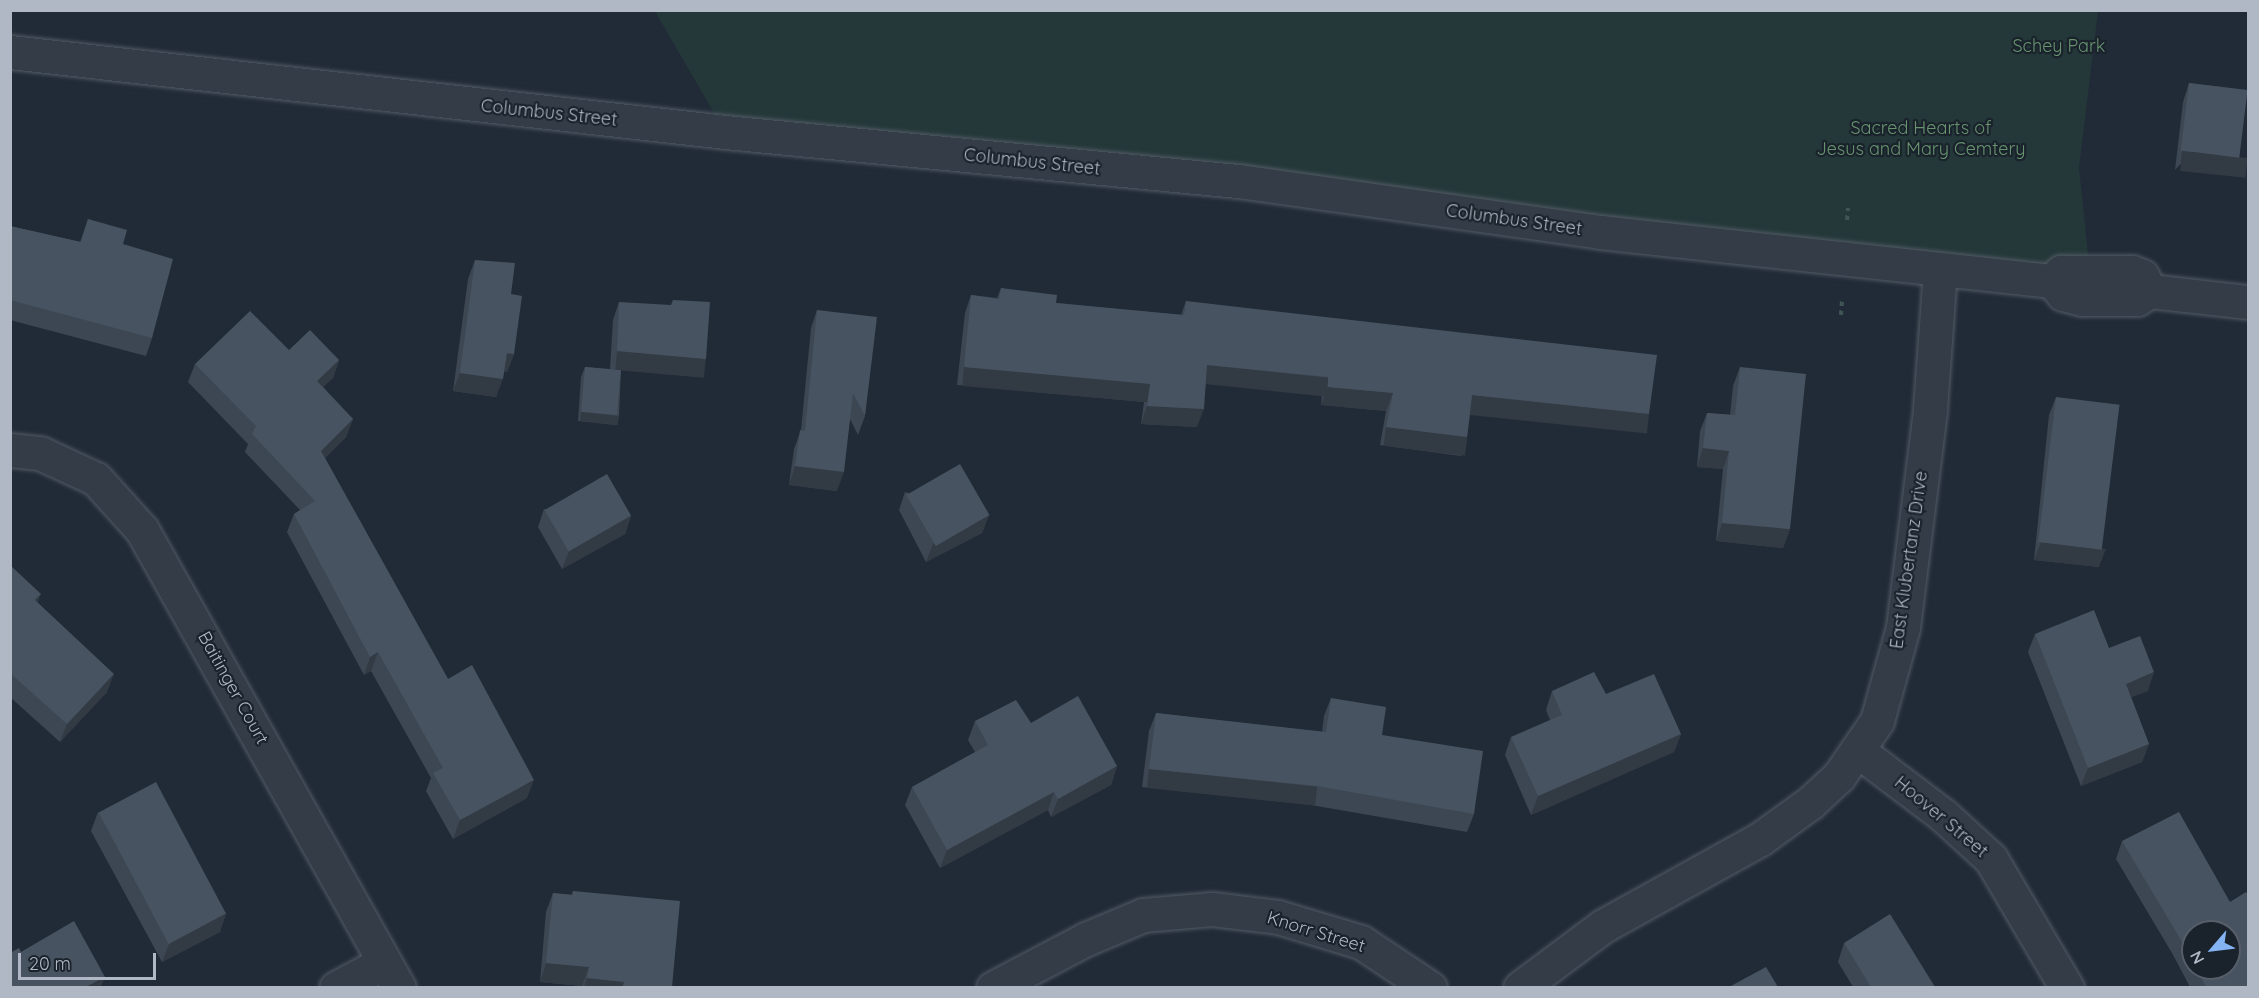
<!DOCTYPE html>
<style>
body{margin:0}
#map{position:relative;width:2259px;height:998px;overflow:hidden;background:#212b37;font-family:Quicksand,sans-serif}
div>[style]{position:absolute}
[style*='--x']{left:calc(var(--x)*1px);top:calc(var(--y)*1px);width:calc(var(--w)*1px);rotate:calc(var(--a)*1deg)}
.green>*{inset:0;background:#243839}
.path>*{height:4px;margin-top:-2px;transform-origin:0;background:repeating-linear-gradient(90deg,#405455 0 4.5px,transparent 0 9px)}
.roads{filter:drop-shadow(0 0 2px #525b65) drop-shadow(0 0 2px #525b65)}
.minor>*{height:33px;margin:-16.5px;padding:0 16.5px;transform-origin:16.5px;border-radius:16.5px;background:#343d47}
.wall>*{inset:0;background:#3d4753}
.shaded-wall>*{inset:0;background:#323a44;transform-origin:0 0}
.building>*{inset:0;background:#475361;transform-origin:0 0}
span{translate:-50% -50%;white-space:nowrap;text-align:center;line-height:1.15;-webkit-text-stroke:4.5px #1a222c;paint-order:stroke}
.park-label{font-size:18px;color:#67946f}
.street-label{font-size:18px;color:#afb8c4}
.frame{position:absolute;inset:0;border:12px solid #afb8c4;pointer-events:none}
.north{position:absolute;left:2181px;top:920px;width:60px;height:60px;box-sizing:border-box;background:#1a222c;border:2px solid #565e69;border-radius:50%;rotate:242deg;font-size:16px;font-weight:700;line-height:24px;text-align:center;color:#afb8c4}
.north::after{content:'';display:block;margin:auto;width:21px;height:27px;background:#84b4f4;clip-path:polygon(50% 0,100% 100%,50% 72%,0 100%)}
.scale{position:absolute;left:18px;top:953px;width:138px;height:27px;box-sizing:border-box;border:3px solid #afb8c4;border-top:0;padding-left:8px;font-size:18px;line-height:21px;white-space:nowrap;color:#afb8c4;-webkit-text-stroke:4px #1a222c;paint-order:stroke}
</style>
<div id="map">
<div class="green">
<i style="clip-path:polygon(655px 11px,2098px 11px,2079px 168px,2090px 273px,725px 132px)"></i>
</div>
<div class="path">
<i style="--x:1847;--y:220;--w:12;--a:-85"></i>
<i style="--x:1841;--y:315;--w:16;--a:-86"></i>
</div>
<div class="roads">
<div class="minor">
<i style="--x:10;--y:52;--w:719;--a:6.38"></i>
<i style="--x:725;--y:132;--w:515;--a:5.46"></i>
<i style="--x:1238;--y:181;--w:366;--a:8"></i>
<i style="--x:1600;--y:232;--w:455;--a:6.2"></i>
<i style="--x:2052;--y:281;--w:17;--a:50"></i>
<i style="--x:2063;--y:294;--w:20;--a:15"></i>
<i style="--x:2082;--y:299;--w:55;--a:0"></i>
<i style="--x:2137;--y:299;--w:15;--a:-32"></i>
<i style="--x:2150;--y:291;--w:99;--a:6.4"></i>
<i style="--x:2052;--y:281;--w:13;--a:-45"></i>
<i style="--x:2061;--y:272;--w:71;--a:0"></i>
<i style="--x:2132;--y:272;--w:11;--a:22"></i>
<i style="--x:2142;--y:276;--w:17;--a:62"></i>
<i style="--x:10;--y:450;--w:30;--a:6"></i>
<i style="--x:40;--y:453;--w:62;--a:24.9"></i>
<i style="--x:96;--y:479;--w:69;--a:48"></i>
<i style="--x:142;--y:530;--w:525;--a:60.7"></i>
<i style="--x:1857;--y:750;--w:108;--a:37.1"></i>
<i style="--x:1943;--y:815;--w:65;--a:42.5"></i>
<i style="--x:1991;--y:859;--w:150;--a:59.5"></i>
<i style="--x:336;--y:988;--w:53;--a:-28"></i>
<i style="--x:993;--y:988;--w:105;--a:-27.8"></i>
<i style="--x:1086;--y:939;--w:62;--a:-22.8"></i>
<i style="--x:1143;--y:915;--w:69;--a:-5"></i>
<i style="--x:1212;--y:909;--w:66;--a:6.9"></i>
<i style="--x:1278;--y:917;--w:87;--a:16.8"></i>
<i style="--x:1361;--y:942;--w:83;--a:33.7"></i>
<i style="--x:1520;--y:988;--w:104;--a:-36.8"></i>
<i style="--x:1603;--y:926;--w:179;--a:-29"></i>
<i style="--x:1760;--y:839;--w:62;--a:-35.8"></i>
<i style="--x:1810;--y:803;--w:40;--a:-43"></i>
<i style="--x:1839;--y:776;--w:67;--a:-55.4"></i>
<i style="--x:1877;--y:721;--w:98;--a:-74.5"></i>
<i style="--x:1903;--y:627;--w:220;--a:-82.9"></i>
<i style="--x:1930;--y:409;--w:139;--a:-85.9"></i>
</div>
</div>
<div class="wall">
<i style="clip-path:polygon(2189px 83px,2248px 90px,2175px 170px,2183px 102px)"></i>
<i style="clip-path:polygon(88px 219px,123px 244px,152px 338px,146px 356px,10px 320px,10px 226px,80px 242px)"></i>
<i style="clip-path:polygon(475px 260px,514px 354px,507px 372px,504px 372px,496px 397px,453px 391px,468px 279px)"></i>
<i style="clip-path:polygon(1001px 288px,1056px 303px,1181px 315px,1186px 301px,1649px 414px,1643px 432px,1470px 414px,1467px 437px,1461px 456px,1380px 445px,1386px 411px,1321px 405px,1322px 395px,1206px 383px,1197px 427px,1141px 424px,1144px 402px,957px 385px,965px 313px,971px 295px,997px 298px)"></i>
<i style="clip-path:polygon(619px 302px,706px 359px,699px 377px,621px 370px,619px 416px,616px 425px,578px 421px,581px 377px,585px 367px,610px 369px,613px 320px)"></i>
<i style="clip-path:polygon(817px 310px,865px 416px,858px 435px,850px 419px,837px 491px,789px 485px,794px 449px,801px 430px,811px 328px)"></i>
<i style="clip-path:polygon(339px 360px,333px 378px,323px 387px,353px 419px,346px 437px,325px 458px,448px 679px,527px 798px,453px 839px,426px 791px,431px 778px,371px 671px,364px 675px,287px 532px,294px 514px,300px 510px,245px 452px,248px 444px,188px 382px,195px 364px)"></i>
<i style="clip-path:polygon(1740px 367px,1790px 529px,1783px 548px,1716px 541px,1723px 469px,1697px 467px,1700px 431px,1707px 413px,1730px 415px,1733px 386px)"></i>
<i style="clip-path:polygon(2056px 397px,2099px 567px,2034px 560px,2049px 415px)"></i>
<i style="clip-path:polygon(905px 492px,989px 515px,982px 533px,926px 562px,899px 510px)"></i>
<i style="clip-path:polygon(544px 509px,631px 516px,625px 534px,562px 569px,538px 527px)"></i>
<i style="clip-path:polygon(10px 565px,38px 603px,107px 692px,60px 742px,10px 697px)"></i>
<i style="clip-path:polygon(2035px 634px,2109px 648px,2148px 691px,2131px 697px,2149px 744px,2142px 762px,2081px 786px,2028px 652px)"></i>
<i style="clip-path:polygon(1552px 691px,1606px 694px,1681px 734px,1674px 752px,1531px 815px,1505px 755px,1511px 737px,1550px 720px,1546px 710px)"></i>
<i style="clip-path:polygon(1331px 698px,1382px 735px,1474px 814px,1467px 832px,1311px 805px,1142px 787px,1149px 731px,1156px 713px,1322px 732px,1324px 716px)"></i>
<i style="clip-path:polygon(975px 721px,1031px 723px,1117px 766px,1111px 785px,1051px 817px,1048px 810px,940px 868px,905px 805px,912px 787px,975px 752px,968px 740px)"></i>
<i style="clip-path:polygon(98px 812px,226px 913px,220px 932px,162px 962px,91px 831px)"></i>
<i style="clip-path:polygon(evenodd,2122px 841px,2230px 902px,2248px 987px,2190px 987px,2172px 953px,2116px 859px,2122px 841px,2193px 932px,2229px 968px,2193px 968px,2193px 932px)"></i>
<i style="clip-path:polygon(573px 891px,672px 987px,582px 987px,582px 986px,540px 982px,546px 912px,553px 893px,571px 895px)"></i>
<i style="clip-path:polygon(1844px 943px,1935px 987px,1853px 987px,1838px 962px)"></i>
</div>
<div class="shaded-wall">
<i style="left:2182px;top:151px;width:66px;height:20px;rotate:6deg"></i>
<i style="left:617px;top:351px;width:89px;height:19px;rotate:5deg"></i>
<i style="clip-path:polygon(507px 353px,514px 354px,507px 372px,500px 372px)"></i>
<i style="clip-path:polygon(339px 360px,333px 378px,310px 399px,317px 381px)"></i>
<i style="left:1207px;top:365px;width:122px;height:19px;rotate:6deg"></i>
<i style="left:964px;top:367px;width:187px;height:19px;rotate:5deg"></i>
<i style="clip-path:polygon(460px 373px,503px 379px,496px 397px,453px 391px)"></i>
<i style="clip-path:polygon(1328px 387px,1393px 393px,1386px 411px,1321px 405px)"></i>
<i style="left:1472px;top:395px;width:178px;height:20px;rotate:6deg"></i>
<i style="clip-path:polygon(1147px 406px,1204px 409px,1197px 427px,1141px 424px)"></i>
<i style="left:581px;top:412px;width:38px;height:9px;rotate:6deg"></i>
<i style="clip-path:polygon(353px 419px,346px 437px,314px 469px,321px 451px)"></i>
<i style="left:1386px;top:427px;width:82px;height:19px;rotate:7deg"></i>
<i style="clip-path:polygon(1703px 448px,1729px 451px,1723px 469px,1697px 467px)"></i>
<i style="clip-path:polygon(795px 466px,844px 472px,837px 491px,789px 485px)"></i>
<i style="clip-path:polygon(989px 515px,982px 533px,926px 562px,933px 544px)"></i>
<i style="clip-path:polygon(631px 516px,625px 534px,562px 569px,569px 551px)"></i>
<i style="clip-path:polygon(1722px 523px,1790px 529px,1783px 548px,1716px 541px)"></i>
<i style="clip-path:polygon(2041px 542px,2106px 549px,2099px 567px,2034px 560px)"></i>
<i style="clip-path:polygon(41px 594px,34px 612px,35px 600px)"></i>
<i style="clip-path:polygon(378px 652px,371px 671px,364px 675px,370px 657px)"></i>
<i style="clip-path:polygon(2154px 672px,2148px 691px,2119px 702px,2126px 684px)"></i>
<i style="clip-path:polygon(114px 674px,107px 692px,60px 742px,67px 724px)"></i>
<i style="clip-path:polygon(1681px 734px,1674px 752px,1531px 815px,1538px 796px)"></i>
<i style="clip-path:polygon(2149px 744px,2142px 762px,2081px 786px,2088px 768px)"></i>
<i style="clip-path:polygon(1117px 766px,1111px 785px,1051px 817px,1058px 799px)"></i>
<i style="left:1149px;top:769px;width:169px;height:19px;rotate:6deg"></i>
<i style="clip-path:polygon(534px 780px,527px 798px,453px 839px,460px 820px)"></i>
<i style="clip-path:polygon(1054px 792px,1048px 810px,940px 868px,947px 850px)"></i>
<i style="clip-path:polygon(226px 913px,220px 932px,162px 962px,169px 944px)"></i>
<i style="clip-path:polygon(546px 963px,589px 967px,582px 986px,540px 982px)"></i>
<i style="clip-path:polygon(105px 977px,101px 987px,86px 987px)"></i>
<i style="clip-path:polygon(587px 978px,624px 982px,622px 987px,584px 987px)"></i>
</div>
<div class="building">
<i style="left:2189px;top:83px;width:59px;height:68px;rotate:7deg"></i>
<i style="clip-path:polygon(88px 219px,127px 230px,123px 244px,173px 259px,152px 338px,10px 300px,10px 226px,81px 242px)"></i>
<i style="clip-path:polygon(475px 260px,515px 263px,511px 294px,522px 296px,514px 354px,507px 353px,503px 379px,460px 373px)"></i>
<i style="clip-path:polygon(1001px 288px,1057px 295px,1056px 303px,1184px 315px,1186px 301px,1657px 355px,1649px 414px,1472px 395px,1467px 437px,1386px 427px,1393px 393px,1328px 387px,1328px 377px,1207px 365px,1204px 409px,1147px 406px,1150px 384px,964px 367px,971px 295px,999px 299px)"></i>
<i style="clip-path:polygon(673px 300px,710px 302px,706px 359px,617px 351px,619px 302px,671px 305px)"></i>
<i style="clip-path:polygon(817px 310px,877px 317px,865px 416px,853px 393px,844px 472px,795px 466px,800px 430px,805px 431px)"></i>
<i style="clip-path:polygon(250px 311px,289px 350px,310px 330px,339px 360px,317px 381px,353px 419px,321px 451px,448px 679px,472px 665px,534px 780px,460px 820px,433px 773px,443px 768px,378px 652px,370px 657px,294px 514px,315px 501px,252px 434px,256px 426px,195px 364px)"></i>
<i style="left:585px;top:367px;width:36px;height:45px;rotate:5deg"></i>
<i style="clip-path:polygon(1740px 367px,1806px 374px,1790px 529px,1722px 523px,1729px 451px,1703px 448px,1707px 413px,1735px 415px)"></i>
<i style="left:2056px;top:397px;width:64px;height:146px;rotate:7deg"></i>
<i style="left:960px;top:464px;width:59px;height:62px;rotate:60deg"></i>
<i style="left:607px;top:474px;width:48px;height:72px;rotate:60deg"></i>
<i style="clip-path:polygon(10px 565px,41px 594px,35px 600px,114px 674px,67px 724px,10px 673px)"></i>
<i style="clip-path:polygon(2094px 610px,2109px 648px,2140px 636px,2154px 672px,2126px 684px,2149px 744px,2088px 768px,2035px 634px)"></i>
<i style="clip-path:polygon(1594px 672px,1606px 694px,1654px 674px,1681px 734px,1538px 796px,1511px 737px,1562px 715px,1552px 691px)"></i>
<i style="clip-path:polygon(1078px 696px,1117px 766px,1058px 799px,1054px 792px,947px 850px,912px 787px,988px 745px,975px 721px,1016px 700px,1031px 723px)"></i>
<i style="clip-path:polygon(1331px 698px,1386px 707px,1382px 735px,1483px 751px,1474px 814px,1317px 786px,1149px 769px,1156px 713px,1326px 732px)"></i>
<i style="left:156px;top:782px;width:149px;height:65px;rotate:62deg"></i>
<i style="clip-path:polygon(2179px 812px,2230px 902px,2246px 892px,2248px 895px,2248px 987px,2206px 987px,2196px 968px,2229px 968px,2229px 932px,2193px 932px,2193px 962px,2178px 935px,2122px 841px)"></i>
<i style="clip-path:polygon(573px 891px,680px 901px,672px 987px,623px 987px,624px 982px,587px 978px,589px 967px,546px 963px,553px 893px,573px 895px)"></i>
<i style="clip-path:polygon(1890px 914px,1935px 987px,1871px 987px,1844px 943px)"></i>
<i style="clip-path:polygon(74px 921px,105px 977px,86px 987px,10px 987px,10px 953px,19px 948px,21px 952px)"></i>
<i style="clip-path:polygon(1766px 967px,1778px 987px,1729px 987px)"></i>
</div>
<div class="park-label">
<span style="left:2059px;top:46px">Schey Park</span>
<span style="left:1921px;top:139px">Sacred Hearts of<br>Jesus and Mary Cemtery</span>
</div>
<div class="street-label">
<span style="left:549px;top:113px;rotate:6deg">Columbus Street</span>
<span style="left:1032px;top:162px;rotate:6deg">Columbus Street</span>
<span style="left:1514px;top:220px;rotate:8deg">Columbus Street</span>
<span style="left:1909px;top:560px;rotate:-82deg">East Klubertanz Drive</span>
<span style="left:233px;top:688px;rotate:61deg">Baitinger Court</span>
<span style="left:1941px;top:817px;rotate:40deg">Hoover Street</span>
<span style="left:1316px;top:932px;rotate:17deg">Knorr Street</span>
</div>
<div class="frame"></div>
<div class="north">N</div>
<div class="scale">20 m</div>
</div>
